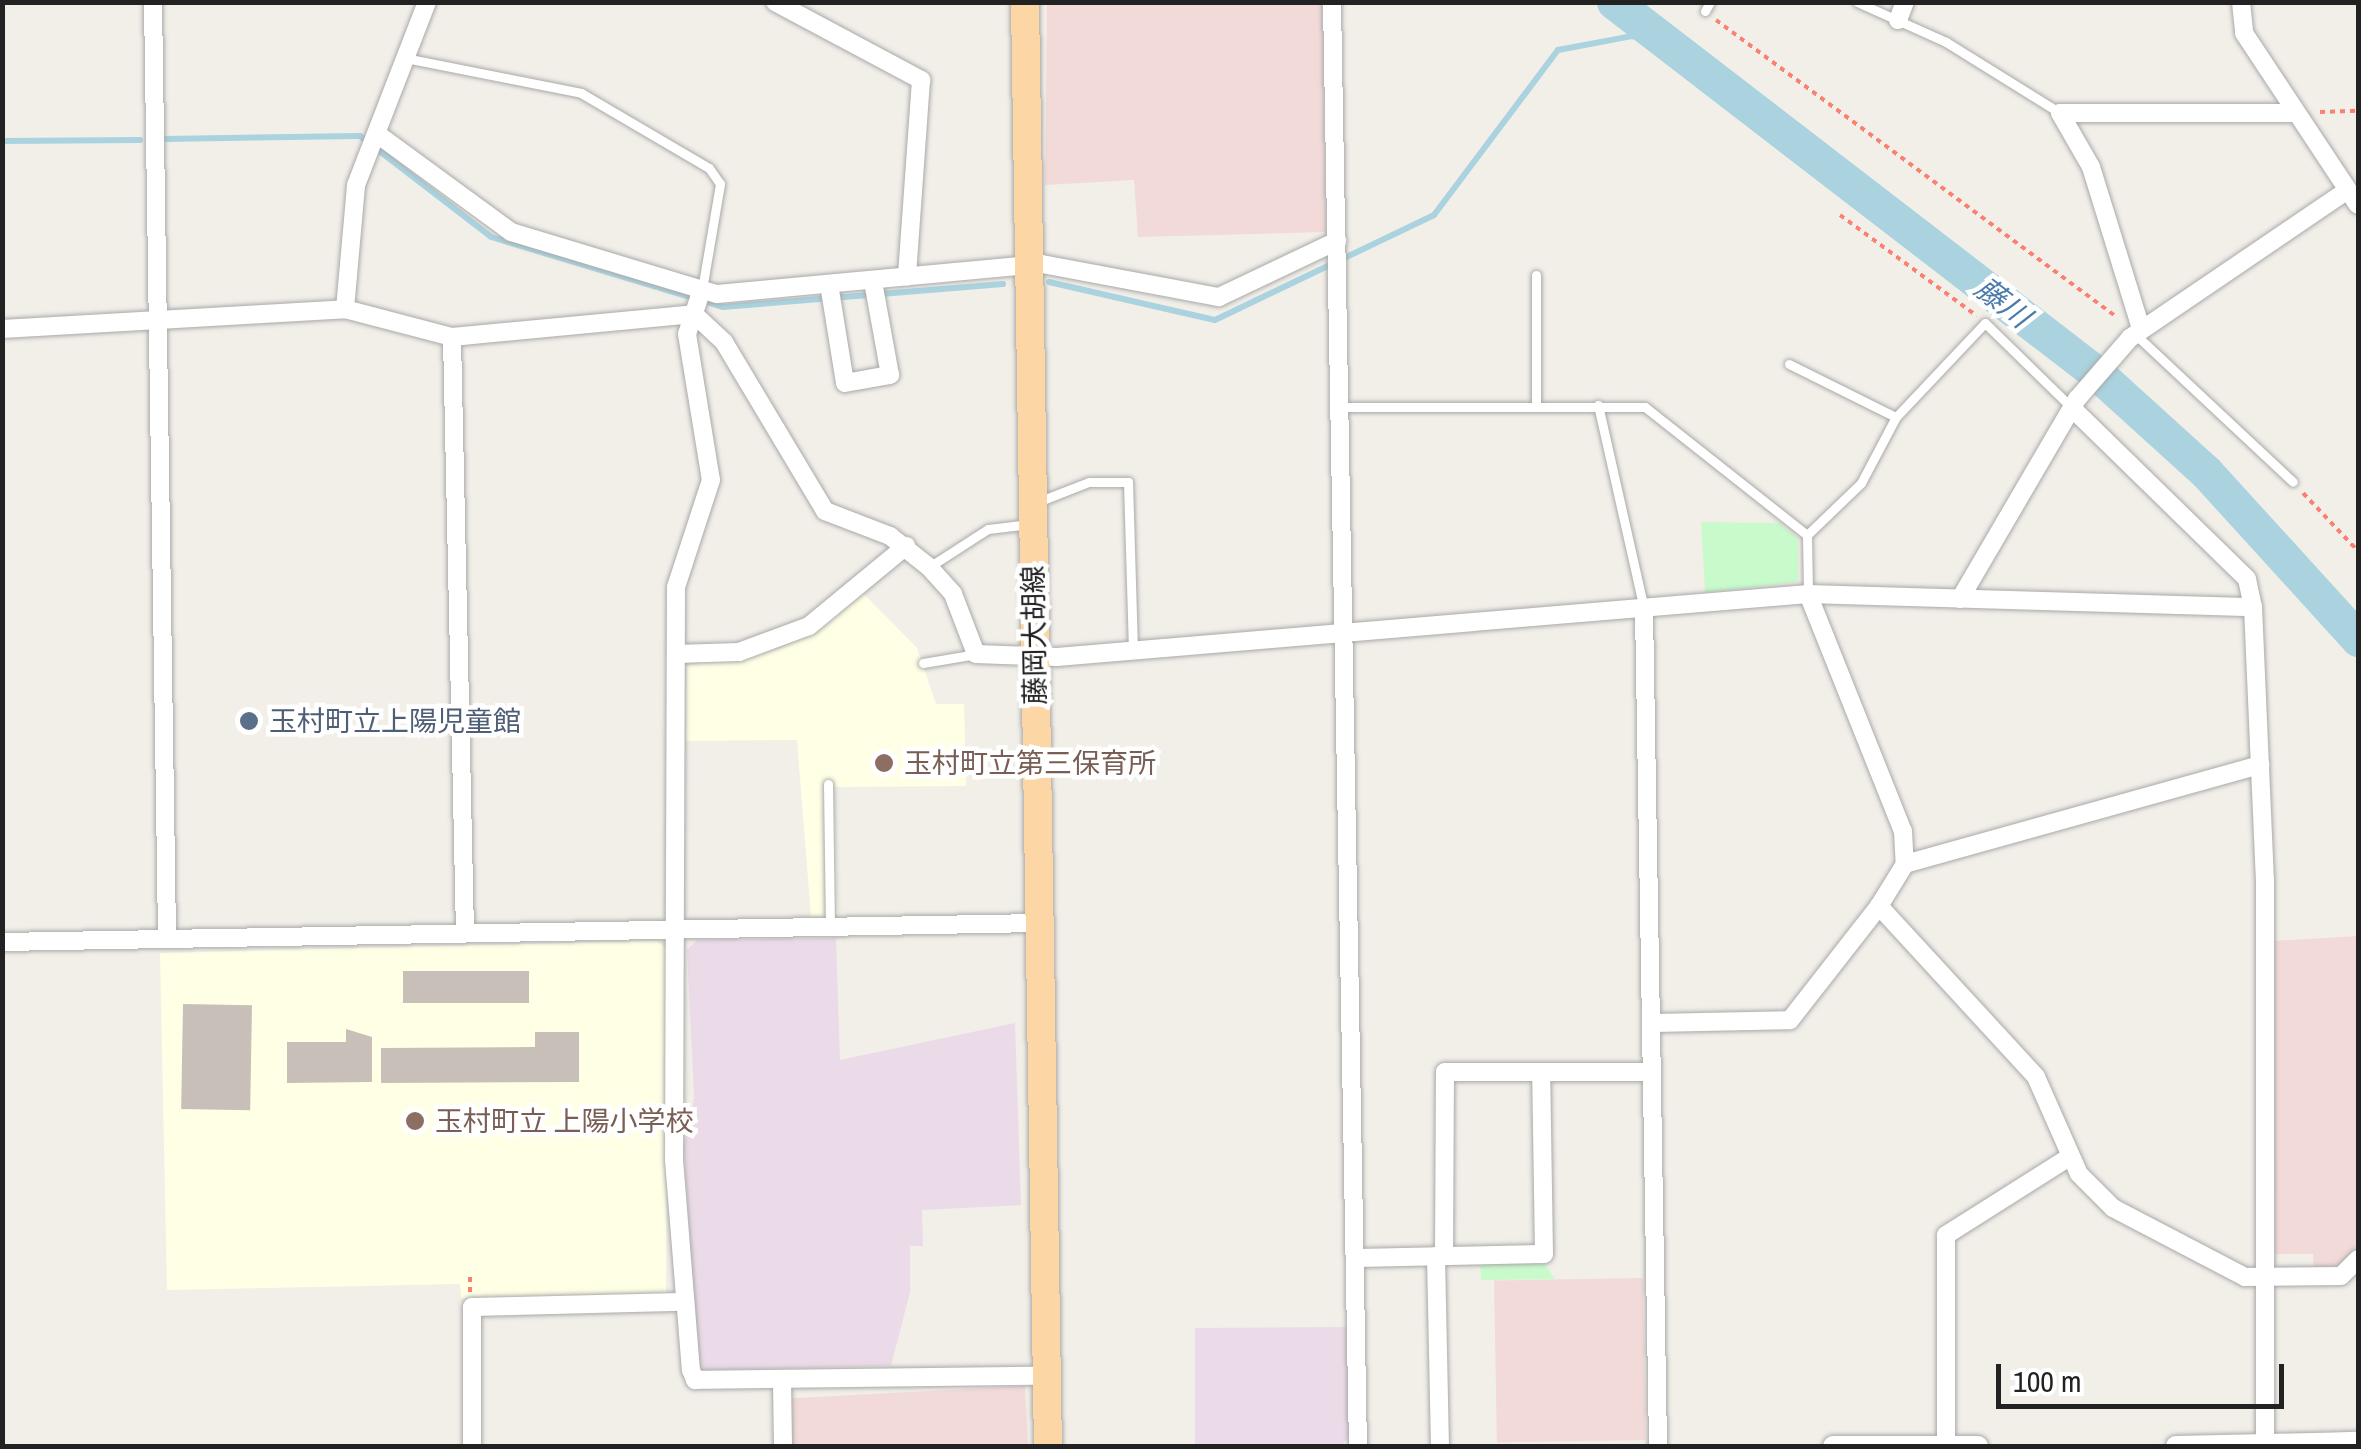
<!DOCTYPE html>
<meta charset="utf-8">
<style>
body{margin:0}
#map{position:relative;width:2361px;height:1449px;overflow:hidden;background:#f2efe9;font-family:"Archivo Narrow","Noto Sans JP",sans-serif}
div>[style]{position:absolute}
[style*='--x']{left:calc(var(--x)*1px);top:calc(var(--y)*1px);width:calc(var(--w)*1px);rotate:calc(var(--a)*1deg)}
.commercial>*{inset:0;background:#f2dad9;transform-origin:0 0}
.industrial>*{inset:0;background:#ebdbe8}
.education>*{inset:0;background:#ffffe5}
.park>*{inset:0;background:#c8facc}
.stream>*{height:6px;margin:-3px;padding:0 3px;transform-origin:3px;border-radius:3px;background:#aad3df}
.river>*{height:35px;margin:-17.5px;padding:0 17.5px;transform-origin:17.5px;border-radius:17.5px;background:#aad3df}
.building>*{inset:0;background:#c7bfb8;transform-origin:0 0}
.path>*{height:4px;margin-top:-2px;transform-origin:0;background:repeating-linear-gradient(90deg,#fa8072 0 5px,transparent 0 10px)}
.roads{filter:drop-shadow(0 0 2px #a9a9a9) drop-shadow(0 0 2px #a9a9a9)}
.service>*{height:9px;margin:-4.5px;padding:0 4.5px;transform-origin:4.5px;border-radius:4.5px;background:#fff}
.minor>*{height:18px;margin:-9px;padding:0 9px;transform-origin:9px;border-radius:9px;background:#fff}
.tertiary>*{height:20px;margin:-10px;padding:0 10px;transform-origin:10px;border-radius:10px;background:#fff}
.primary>*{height:28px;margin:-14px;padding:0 14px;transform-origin:14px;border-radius:14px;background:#fcd6a4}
.dots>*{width:28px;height:28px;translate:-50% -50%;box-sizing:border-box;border:5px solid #fff;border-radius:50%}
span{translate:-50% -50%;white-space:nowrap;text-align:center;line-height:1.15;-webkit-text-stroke:9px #fff;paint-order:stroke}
.street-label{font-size:28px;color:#222}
.service-label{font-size:28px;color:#4e5e75}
.left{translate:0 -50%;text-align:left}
.education-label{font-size:28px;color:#785e54}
.water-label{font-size:30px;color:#4a7aab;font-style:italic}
.frame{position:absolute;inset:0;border:5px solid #222;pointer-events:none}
.scale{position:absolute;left:1996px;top:1364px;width:288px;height:45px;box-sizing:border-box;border:5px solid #222;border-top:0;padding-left:12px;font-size:30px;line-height:35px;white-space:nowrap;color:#222;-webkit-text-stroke:8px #fff;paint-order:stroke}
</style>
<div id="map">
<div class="commercial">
<i style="clip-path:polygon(1047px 3px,1322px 3px,1326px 232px,1138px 237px,1134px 180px,1045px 185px)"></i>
<i style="clip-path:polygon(2358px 936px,2358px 1248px,2337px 1269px,2314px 1270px,2313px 1254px,2275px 1254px,2273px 941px)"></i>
<i style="left:1643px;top:1278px;width:162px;height:149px;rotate:89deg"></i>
<i style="left:1025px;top:1386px;width:60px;height:237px;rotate:87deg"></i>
</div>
<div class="industrial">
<i style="clip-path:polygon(836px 938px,840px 1060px,1015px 1023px,1021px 1205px,922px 1210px,923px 1246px,910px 1246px,910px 1292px,891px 1366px,698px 1370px,684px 1145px,694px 1098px,687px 950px,697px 940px)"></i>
<i style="clip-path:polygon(1350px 1327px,1353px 1431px,1341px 1446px,1195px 1446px,1195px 1328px)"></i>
</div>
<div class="education">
<i style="clip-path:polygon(864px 594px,917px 648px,936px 704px,964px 704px,966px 786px,834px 787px,838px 916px,811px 917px,797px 740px,686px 741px,686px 666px,782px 648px)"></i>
<i style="clip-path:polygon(657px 941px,667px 950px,666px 1296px,461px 1298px,460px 1284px,167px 1290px,160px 953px)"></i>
</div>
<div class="park">
<i style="clip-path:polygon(1701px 522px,1779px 523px,1798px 538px,1798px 582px,1705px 593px)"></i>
<i style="clip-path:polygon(1543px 1262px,1555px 1279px,1481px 1280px,1480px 1264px)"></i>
</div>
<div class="stream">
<i style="--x:165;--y:139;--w:195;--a:-0.9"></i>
<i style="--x:360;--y:136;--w:165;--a:37.6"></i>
<i style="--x:491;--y:237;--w:242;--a:16.8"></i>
<i style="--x:723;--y:307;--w:281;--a:-4.7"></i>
<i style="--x:2;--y:141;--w:138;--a:-0.4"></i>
<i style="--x:1049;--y:282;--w:170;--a:12.9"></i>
<i style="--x:1215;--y:320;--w:243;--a:-25.6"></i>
<i style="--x:1434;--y:215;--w:206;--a:-53.1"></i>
<i style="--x:1558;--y:50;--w:75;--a:-10.7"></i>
<i style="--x:1632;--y:36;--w:34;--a:12"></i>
</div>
<div class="river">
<i style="--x:1614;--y:2;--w:613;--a:37.58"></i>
<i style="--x:2100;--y:376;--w:143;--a:42.2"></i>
<i style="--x:2206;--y:472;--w:226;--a:47.7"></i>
</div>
<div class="building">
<i style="left:403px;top:971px;width:126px;height:32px"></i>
<i style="left:183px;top:1004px;width:69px;height:105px;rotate:1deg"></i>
<i style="clip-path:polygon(346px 1029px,372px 1037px,372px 1082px,287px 1083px,287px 1042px,346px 1042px)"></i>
<i style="clip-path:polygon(535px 1032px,579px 1032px,579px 1082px,381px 1083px,381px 1048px,535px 1047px)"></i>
</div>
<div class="path">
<i style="--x:1716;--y:20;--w:500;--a:36.55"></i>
<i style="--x:2320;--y:112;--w:38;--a:-2"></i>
<i style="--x:1840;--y:215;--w:170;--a:36.4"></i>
<i style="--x:2303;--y:493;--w:80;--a:46.5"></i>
<i style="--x:470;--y:1292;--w:16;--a:-90"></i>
</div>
<div class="roads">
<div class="service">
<i style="--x:1857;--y:2;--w:98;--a:24.2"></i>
<i style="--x:1946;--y:42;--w:134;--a:31.9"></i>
<i style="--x:1705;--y:11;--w:10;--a:-61"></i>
<i style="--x:405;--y:58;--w:179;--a:11.2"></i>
<i style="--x:581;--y:93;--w:148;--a:30.4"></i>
<i style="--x:709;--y:168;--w:19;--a:55"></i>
<i style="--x:720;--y:184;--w:107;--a:99.7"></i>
<i style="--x:2135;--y:334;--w:216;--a:43.1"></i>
<i style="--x:1789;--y:364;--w:119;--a:26.4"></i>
<i style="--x:1536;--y:405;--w:130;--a:-90"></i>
<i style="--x:1598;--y:405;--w:209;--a:77.3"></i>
<i style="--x:1341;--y:407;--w:304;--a:0"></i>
<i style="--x:1645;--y:407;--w:206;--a:38.3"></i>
<i style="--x:1807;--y:535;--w:59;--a:89"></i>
<i style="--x:1035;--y:503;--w:58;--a:-21.3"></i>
<i style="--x:1089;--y:482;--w:39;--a:0"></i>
<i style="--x:1128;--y:482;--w:169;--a:88.3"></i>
<i style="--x:1807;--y:535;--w:75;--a:-43.9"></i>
<i style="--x:1861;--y:483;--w:75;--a:-62.1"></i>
<i style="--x:1896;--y:417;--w:129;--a:-46.6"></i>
<i style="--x:1985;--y:323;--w:122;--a:44.3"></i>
<i style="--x:929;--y:567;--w:70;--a:-32.8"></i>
<i style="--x:988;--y:529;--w:42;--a:-6.8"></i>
<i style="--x:923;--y:663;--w:54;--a:-9.6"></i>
<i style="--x:828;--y:784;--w:141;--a:89.2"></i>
</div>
<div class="minor">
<i style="--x:153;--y:2;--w:936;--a:89.14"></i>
<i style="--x:775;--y:2;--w:166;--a:28.1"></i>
<i style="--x:921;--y:80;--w:197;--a:94.1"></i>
<i style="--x:1332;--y:2;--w:1444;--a:88.97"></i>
<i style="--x:2241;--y:2;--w:31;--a:84"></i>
<i style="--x:2244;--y:33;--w:206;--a:56.5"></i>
<i style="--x:1898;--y:20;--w:19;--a:-69"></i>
<i style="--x:2060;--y:113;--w:235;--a:0"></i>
<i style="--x:2060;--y:113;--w:62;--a:60.1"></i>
<i style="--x:2091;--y:167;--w:170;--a:72.8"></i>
<i style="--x:380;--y:136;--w:162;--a:36.2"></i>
<i style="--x:511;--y:232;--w:215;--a:16.8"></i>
<i style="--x:717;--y:294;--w:326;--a:-5.3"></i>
<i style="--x:1042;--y:264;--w:180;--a:10.6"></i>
<i style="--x:1219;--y:297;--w:131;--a:-25.4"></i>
<i style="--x:829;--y:284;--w:100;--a:80.8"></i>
<i style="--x:845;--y:383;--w:46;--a:-10.1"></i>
<i style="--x:890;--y:375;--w:96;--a:-100.3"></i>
<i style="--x:702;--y:289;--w:47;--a:108.4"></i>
<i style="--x:687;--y:334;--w:148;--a:80.7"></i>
<i style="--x:711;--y:480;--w:113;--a:108.1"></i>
<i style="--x:676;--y:587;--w:573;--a:90.2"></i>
<i style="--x:674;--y:1160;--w:211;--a:85.4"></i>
<i style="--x:691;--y:1370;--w:11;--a:68"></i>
<i style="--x:695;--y:1380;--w:350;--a:-0.7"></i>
<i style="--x:345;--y:309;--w:124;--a:-84.9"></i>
<i style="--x:356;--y:185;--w:196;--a:-68.8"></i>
<i style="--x:2;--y:329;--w:344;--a:-3.3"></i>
<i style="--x:345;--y:309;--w:111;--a:14.7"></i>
<i style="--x:452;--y:337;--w:243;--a:-5.4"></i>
<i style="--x:694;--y:314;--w:41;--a:43"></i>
<i style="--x:724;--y:342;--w:197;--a:59.1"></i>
<i style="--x:825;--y:511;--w:70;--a:21"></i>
<i style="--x:890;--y:536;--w:50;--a:38.5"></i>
<i style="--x:929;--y:567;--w:36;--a:48"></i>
<i style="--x:953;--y:594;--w:64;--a:69"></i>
<i style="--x:976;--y:654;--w:81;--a:2.1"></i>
<i style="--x:1057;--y:657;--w:754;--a:-4.8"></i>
<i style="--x:1808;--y:594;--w:445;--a:1.7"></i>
<i style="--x:452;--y:337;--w:595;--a:88.75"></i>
<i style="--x:2073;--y:409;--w:243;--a:44.3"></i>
<i style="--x:2247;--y:579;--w:29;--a:78"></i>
<i style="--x:2253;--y:607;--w:273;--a:87.5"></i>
<i style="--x:2265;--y:880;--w:566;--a:90"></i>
<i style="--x:1808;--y:594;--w:255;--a:68.2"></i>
<i style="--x:1903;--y:831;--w:33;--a:87"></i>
<i style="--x:1905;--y:864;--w:49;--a:121.8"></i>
<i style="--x:1879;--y:906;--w:232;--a:47.4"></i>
<i style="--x:2036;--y:1077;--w:106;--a:66.1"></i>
<i style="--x:2079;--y:1174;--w:48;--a:45"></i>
<i style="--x:2113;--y:1208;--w:149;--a:27.6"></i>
<i style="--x:2245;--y:1277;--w:96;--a:-0.6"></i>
<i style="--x:2341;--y:1276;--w:24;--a:-45"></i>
<i style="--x:1960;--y:599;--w:232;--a:-59.7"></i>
<i style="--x:2077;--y:399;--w:81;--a:-49"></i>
<i style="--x:2130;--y:338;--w:258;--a:-34.2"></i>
<i style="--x:1644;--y:609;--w:837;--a:89.04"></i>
<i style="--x:676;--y:654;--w:63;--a:-1.8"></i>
<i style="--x:739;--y:652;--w:75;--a:-20.4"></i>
<i style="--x:809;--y:626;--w:126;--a:-39.5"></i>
<i style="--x:1905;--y:864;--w:369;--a:-15.6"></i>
<i style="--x:2;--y:942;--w:1036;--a:-1.05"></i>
<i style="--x:1651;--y:1023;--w:139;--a:-1.2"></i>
<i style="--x:1790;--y:1020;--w:145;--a:-52"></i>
<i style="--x:1436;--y:1256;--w:190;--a:88.8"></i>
<i style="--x:1444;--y:1256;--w:184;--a:-89.7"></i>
<i style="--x:1445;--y:1072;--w:207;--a:0"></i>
<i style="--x:1355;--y:1258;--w:189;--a:-1.2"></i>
<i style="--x:1544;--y:1254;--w:181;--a:-90.9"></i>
<i style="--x:782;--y:1381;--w:65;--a:89.1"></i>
<i style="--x:472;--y:1446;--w:139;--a:-90"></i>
<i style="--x:472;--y:1307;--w:211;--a:-1.4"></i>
<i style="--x:1946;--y:1446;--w:211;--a:-90"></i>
<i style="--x:1946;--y:1235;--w:144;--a:-32.3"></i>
</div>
<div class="tertiary">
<i style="--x:1833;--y:1446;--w:145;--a:0"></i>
<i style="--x:2176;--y:1446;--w:182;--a:-1.3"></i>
</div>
<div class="primary">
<i style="--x:1025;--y:2;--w:1444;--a:89.09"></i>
</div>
</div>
<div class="dots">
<i style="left:249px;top:721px;background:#5c6f8a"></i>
<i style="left:884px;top:763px;background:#8d6e63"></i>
<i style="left:415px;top:1121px;background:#8d6e63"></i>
</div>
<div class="street-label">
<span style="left:1034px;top:635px;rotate:-91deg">藤岡大胡線</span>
</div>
<div class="service-label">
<span class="left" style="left:269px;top:721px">玉村町立上陽児童館</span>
</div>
<div class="education-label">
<span class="left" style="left:904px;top:763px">玉村町立第三保育所</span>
<span class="left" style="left:435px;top:1121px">玉村町立 上陽小学校</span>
</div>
<div class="water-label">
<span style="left:2003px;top:302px;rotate:38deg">藤川</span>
</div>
<div class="frame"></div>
<div class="scale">100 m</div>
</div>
